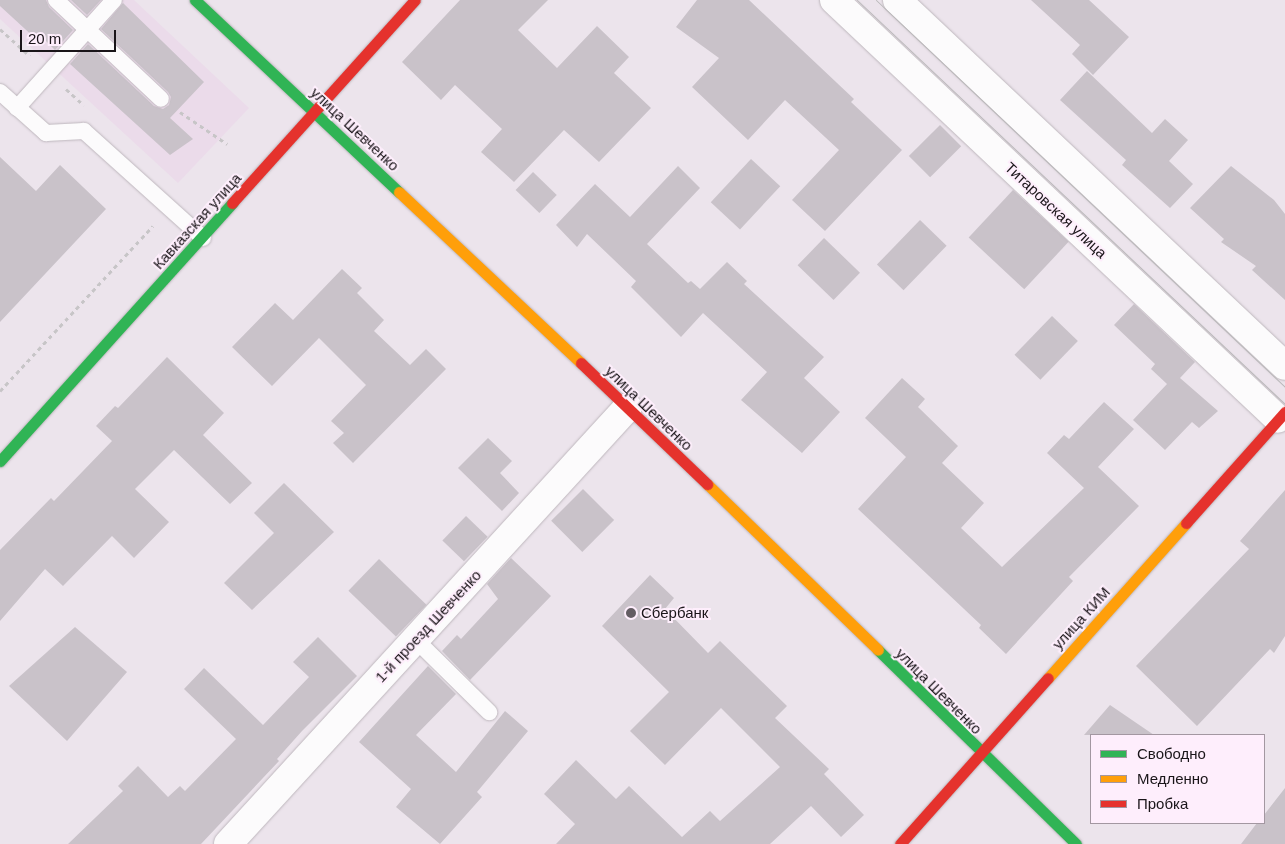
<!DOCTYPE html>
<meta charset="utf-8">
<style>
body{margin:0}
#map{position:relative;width:1285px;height:844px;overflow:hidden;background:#ece4ec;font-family:Arial,sans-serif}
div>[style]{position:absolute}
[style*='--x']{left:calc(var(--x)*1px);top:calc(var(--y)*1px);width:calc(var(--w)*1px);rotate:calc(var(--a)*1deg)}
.built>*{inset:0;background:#ebdbea}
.building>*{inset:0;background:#c9c2c9;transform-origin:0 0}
.path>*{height:3px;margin-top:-1.5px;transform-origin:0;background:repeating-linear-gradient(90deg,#c7c5c7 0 4px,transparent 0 8px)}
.roads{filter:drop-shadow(0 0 1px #beb7bd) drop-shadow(0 0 1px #beb7bd)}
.lane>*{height:16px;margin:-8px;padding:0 8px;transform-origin:8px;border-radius:8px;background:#fcfbfc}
.street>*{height:28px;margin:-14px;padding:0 14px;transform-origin:14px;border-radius:14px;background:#fcfbfc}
.fast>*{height:11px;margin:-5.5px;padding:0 5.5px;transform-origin:5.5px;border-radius:5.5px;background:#30b455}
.slow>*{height:11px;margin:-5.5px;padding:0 5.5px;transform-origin:5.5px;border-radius:5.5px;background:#ff9f0a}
.jam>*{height:11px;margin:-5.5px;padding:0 5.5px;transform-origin:5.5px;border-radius:5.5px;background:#e5322d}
.tram>*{height:1px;margin:-0.5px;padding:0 0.5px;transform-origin:0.5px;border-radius:0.5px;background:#b9b8b9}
.dots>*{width:14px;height:14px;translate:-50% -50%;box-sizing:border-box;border:2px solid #feeefc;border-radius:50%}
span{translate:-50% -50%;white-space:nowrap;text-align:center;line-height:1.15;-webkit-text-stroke:4px #feeefc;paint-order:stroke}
.street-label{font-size:15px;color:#1a1519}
.poi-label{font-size:15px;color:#1a1519}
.left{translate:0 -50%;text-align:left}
.legend{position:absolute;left:1090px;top:734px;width:175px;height:90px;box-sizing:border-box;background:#feeefc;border:1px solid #a397a1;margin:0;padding:6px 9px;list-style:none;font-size:15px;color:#1a1519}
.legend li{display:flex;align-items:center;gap:10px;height:25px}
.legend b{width:25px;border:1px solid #a397a1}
.scale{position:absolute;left:20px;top:30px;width:96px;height:22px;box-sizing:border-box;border:2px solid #1a1519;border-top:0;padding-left:6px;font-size:15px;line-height:18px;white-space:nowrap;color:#1a1519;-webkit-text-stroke:4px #feeefc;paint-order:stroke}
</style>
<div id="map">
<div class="built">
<i style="clip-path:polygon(0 0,134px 0,249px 108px,178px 183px,0 19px)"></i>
</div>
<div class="building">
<i style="clip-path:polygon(0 0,46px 0,49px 7px,73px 30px,55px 50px,42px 37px,37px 40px,0 6px)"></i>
<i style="clip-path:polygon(71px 0,101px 0,87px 15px)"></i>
<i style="clip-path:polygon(460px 0,548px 0,518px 30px,557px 68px,597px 26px,629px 57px,614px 73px,651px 108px,599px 162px,564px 130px,514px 182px,481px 152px,502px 129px,455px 85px,441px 100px,402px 62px)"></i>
<i style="clip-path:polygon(697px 0,749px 0,854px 99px,851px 102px,902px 150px,825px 231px,792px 200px,839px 150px,785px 100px,748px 140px,692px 87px,719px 58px,676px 27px)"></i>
<i style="clip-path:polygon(1031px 0,1089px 0,1129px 37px,1093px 75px,1072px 54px,1080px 45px)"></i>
<i style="clip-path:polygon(123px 3px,204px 82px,170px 118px,193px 139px,170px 155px,70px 64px,88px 44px,154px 106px,163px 109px,169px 105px,171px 97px,168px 92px,101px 29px)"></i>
<i style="clip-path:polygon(1087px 71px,1152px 133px,1165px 119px,1188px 140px,1169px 161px,1193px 184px,1170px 208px,1122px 165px,1126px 160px,1060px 100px)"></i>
<i style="left:940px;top:125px;width:30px;height:44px;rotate:45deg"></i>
<i style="clip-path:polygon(0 157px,36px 191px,60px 165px,106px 209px,0 322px)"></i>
<i style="left:751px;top:159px;width:40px;height:59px;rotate:43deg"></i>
<i style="clip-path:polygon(678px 166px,700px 188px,647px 244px,688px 283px,691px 281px,700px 289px,727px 262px,747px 281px,744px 284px,824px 357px,804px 378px,840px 412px,802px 453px,741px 400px,767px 372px,703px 313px,681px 337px,631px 287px,636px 281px,587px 234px,577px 247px,556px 225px,595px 184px,630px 217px)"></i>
<i style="clip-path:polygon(1231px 166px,1274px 200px,1285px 214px,1285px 300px,1252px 270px,1256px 266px,1221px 242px,1224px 239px,1190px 208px)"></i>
<i style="left:533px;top:172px;width:33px;height:25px;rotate:44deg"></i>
<i style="left:1013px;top:190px;width:76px;height:65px;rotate:43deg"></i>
<i style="left:920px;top:220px;width:37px;height:62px;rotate:44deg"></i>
<i style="left:824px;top:238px;width:50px;height:38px;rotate:44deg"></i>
<i style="clip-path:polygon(342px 269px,362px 288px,357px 293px,384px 320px,374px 331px,410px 365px,426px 349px,446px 369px,353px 463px,333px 443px,344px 433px,331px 421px,366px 385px,319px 338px,272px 386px,232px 347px,275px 303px,293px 320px)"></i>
<i style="clip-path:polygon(1134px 304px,1195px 362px,1180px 378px,1218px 411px,1199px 428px,1192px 422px,1165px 450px,1133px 420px,1167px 384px,1151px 369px,1155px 364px,1114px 325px)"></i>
<i style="left:1052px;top:316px;width:36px;height:54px;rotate:44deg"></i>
<i style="clip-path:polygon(167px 357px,224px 413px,203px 435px,252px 483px,230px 504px,174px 450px,135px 489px,169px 522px,134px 558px,112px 536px,63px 586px,45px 569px,0 621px,0 550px,51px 498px,54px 501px,112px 441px,96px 426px,115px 406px,118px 408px)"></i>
<i style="clip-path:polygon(902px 378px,925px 399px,918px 407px,958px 446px,942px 463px,984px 503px,961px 528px,1002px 567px,1084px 488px,1047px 453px,1064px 435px,1069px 439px,1104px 402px,1134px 429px,1098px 467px,1139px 506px,1069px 577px,1073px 581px,1006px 654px,979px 628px,981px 625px,858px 509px,906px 457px,865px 418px)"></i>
<i style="clip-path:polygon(488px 438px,512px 461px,500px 473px,519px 493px,502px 511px,458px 468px)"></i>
<i style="clip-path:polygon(284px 483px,334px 532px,252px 610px,224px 583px,274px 533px,254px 513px)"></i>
<i style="left:583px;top:489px;width:44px;height:45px;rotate:45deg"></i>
<i style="clip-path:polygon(1285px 490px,1285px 636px,1274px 653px,1270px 649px,1197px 726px,1136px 666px,1249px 549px,1240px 541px)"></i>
<i style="left:466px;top:516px;width:30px;height:34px;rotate:44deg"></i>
<i style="clip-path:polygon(511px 558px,551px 596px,470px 680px,442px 651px,457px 635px,461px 639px,498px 599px,487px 584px)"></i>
<i style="left:379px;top:559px;width:66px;height:44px;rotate:44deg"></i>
<i style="clip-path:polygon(650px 575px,674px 598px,665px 609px,708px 653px,720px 641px,787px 706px,775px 718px,829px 769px,824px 774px,864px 815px,841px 837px,811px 806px,770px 844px,556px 844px,575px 824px,544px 794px,576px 760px,616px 799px,629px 786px,682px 837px,710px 811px,720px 821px,780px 767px,721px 708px,665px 765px,630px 731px,669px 692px,602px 626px)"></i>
<i style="clip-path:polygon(75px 627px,127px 672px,67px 741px,9px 686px)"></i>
<i style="clip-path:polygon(318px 637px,357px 676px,302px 731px,277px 759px,279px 761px,201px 844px,68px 844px,123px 791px,118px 786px,138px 766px,168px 797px,180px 786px,185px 791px,236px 739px,184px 689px,204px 668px,263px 725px,309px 677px,293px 662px)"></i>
<i style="clip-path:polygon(428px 666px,456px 694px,416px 735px,456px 772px,505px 711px,528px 731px,477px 792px,482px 797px,440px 844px,396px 807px,411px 789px,359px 742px)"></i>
<i style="clip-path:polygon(1110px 705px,1154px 735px,1084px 735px)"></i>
<i style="clip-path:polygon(1285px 788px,1285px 844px,1241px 844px,1257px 823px,1264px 823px,1264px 815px)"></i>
</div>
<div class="path">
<i style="--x:0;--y:29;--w:40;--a:42"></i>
<i style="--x:66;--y:89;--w:24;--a:42"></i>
<i style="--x:180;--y:112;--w:57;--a:34.2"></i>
<i style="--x:0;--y:391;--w:225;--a:-47.2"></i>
</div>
<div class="roads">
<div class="lane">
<i style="--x:56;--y:0;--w:144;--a:43.3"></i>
<i style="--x:0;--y:92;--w:62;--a:41.7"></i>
<i style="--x:46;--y:133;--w:38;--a:-3"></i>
<i style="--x:84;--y:131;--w:160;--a:42"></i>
<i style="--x:17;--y:108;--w:145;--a:-48.1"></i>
<i style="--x:416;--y:640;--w:103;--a:44.6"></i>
</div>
<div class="street">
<i style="--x:834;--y:0;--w:610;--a:43.34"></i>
<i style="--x:897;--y:0;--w:533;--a:43.33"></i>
<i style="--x:228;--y:844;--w:592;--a:-47.53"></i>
</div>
<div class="fast">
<i style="--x:195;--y:0;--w:280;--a:43.3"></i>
<i style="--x:0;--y:461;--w:347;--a:-48"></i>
<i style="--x:878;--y:650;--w:277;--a:44.4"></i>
</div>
<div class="slow">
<i style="--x:399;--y:192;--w:250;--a:43.2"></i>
<i style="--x:707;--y:484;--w:238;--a:44.1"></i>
<i style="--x:1048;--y:678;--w:208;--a:-48.3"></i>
</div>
<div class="jam">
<i style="--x:232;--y:203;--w:273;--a:-48"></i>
<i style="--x:581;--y:363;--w:175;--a:43.8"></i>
<i style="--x:1186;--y:523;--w:149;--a:-48.3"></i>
<i style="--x:900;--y:844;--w:222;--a:-48.3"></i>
</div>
</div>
<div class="tram">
<i style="--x:857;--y:0;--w:589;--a:43.35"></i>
<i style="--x:876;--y:0;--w:563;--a:43.42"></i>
</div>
<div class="dots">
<i style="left:631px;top:613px;background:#645d63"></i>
</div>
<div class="street-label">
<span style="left:355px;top:129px;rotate:43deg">улица Шевченко</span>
<span style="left:1056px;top:210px;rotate:43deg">Титаровская улица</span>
<span style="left:197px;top:221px;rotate:-48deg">Кавказская улица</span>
<span style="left:649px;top:408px;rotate:44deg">улица Шевченко</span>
<span style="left:1081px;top:618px;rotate:-48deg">улица КИМ</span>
<span style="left:428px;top:626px;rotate:-47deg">1-й проезд Шевченко</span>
<span style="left:939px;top:691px;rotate:45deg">улица Шевченко</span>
</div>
<div class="poi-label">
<span class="left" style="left:641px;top:613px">Сбербанк</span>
</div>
<ul class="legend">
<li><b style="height:6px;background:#30b455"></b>Свободно</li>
<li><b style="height:6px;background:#ff9f0a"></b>Медленно</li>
<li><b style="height:6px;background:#e5322d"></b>Пробка</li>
</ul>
<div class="scale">20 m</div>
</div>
